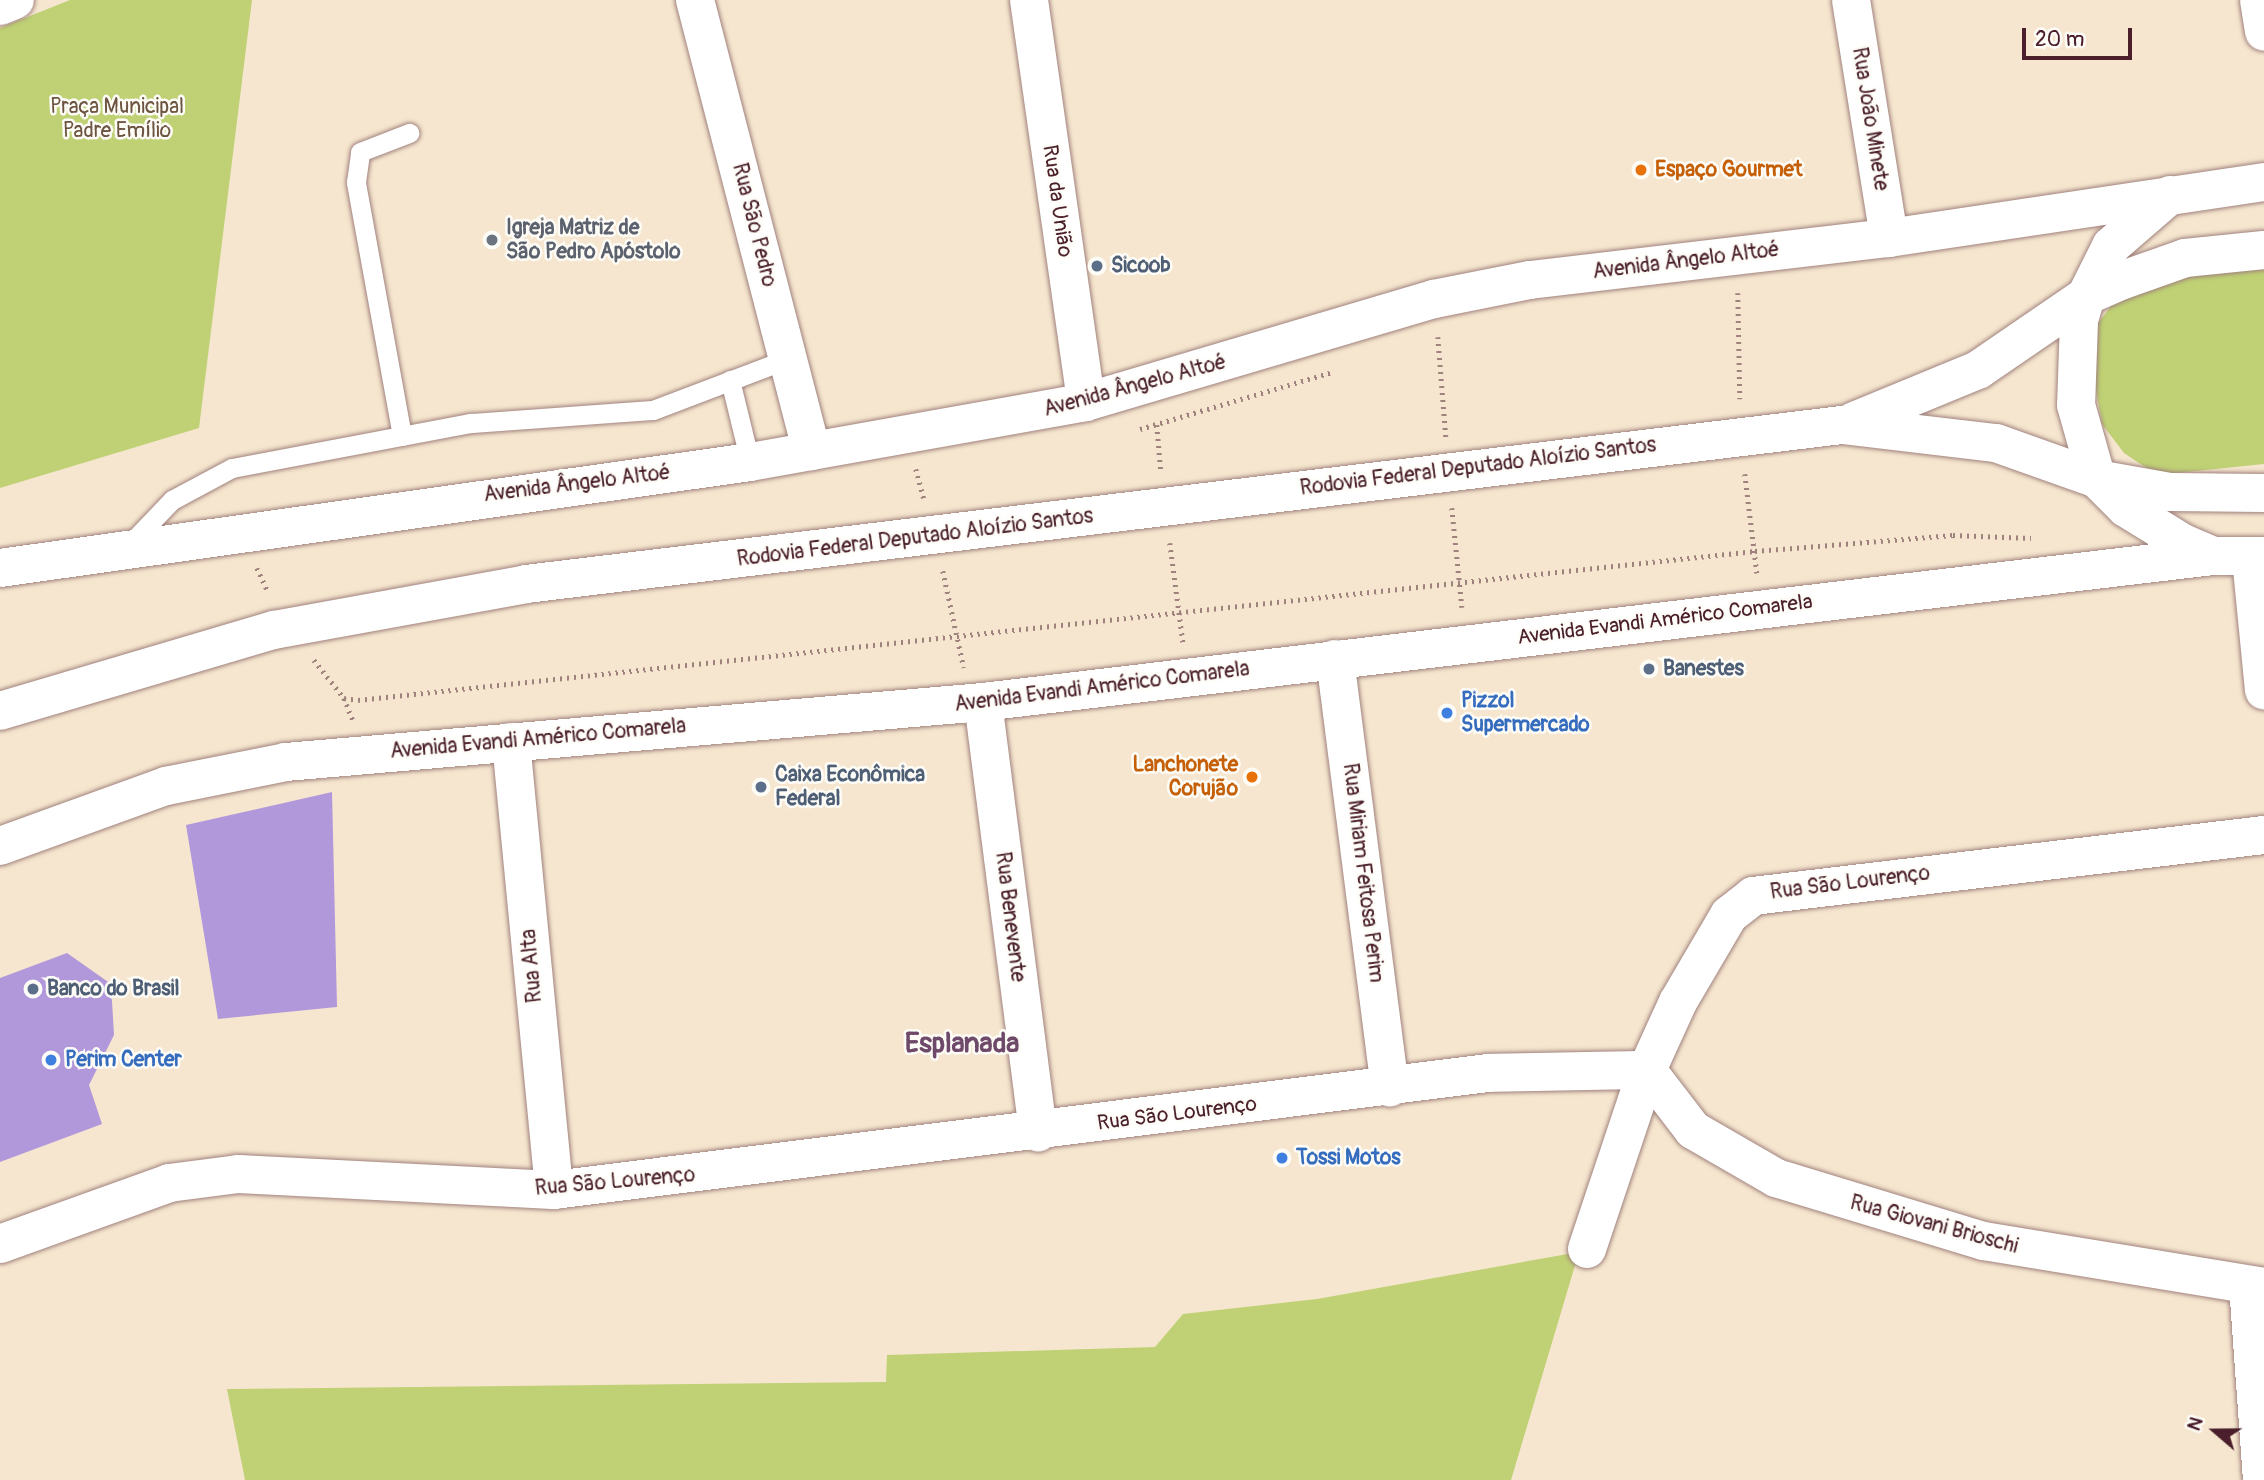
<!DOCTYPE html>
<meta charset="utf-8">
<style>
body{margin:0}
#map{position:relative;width:2264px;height:1480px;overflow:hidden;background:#f6e6cf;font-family:Pangolin,sans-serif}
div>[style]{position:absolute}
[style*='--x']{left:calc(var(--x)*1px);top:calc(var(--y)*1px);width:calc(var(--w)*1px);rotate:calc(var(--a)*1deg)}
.green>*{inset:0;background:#bfd174}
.building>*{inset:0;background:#b198db}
.path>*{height:4.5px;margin-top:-2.25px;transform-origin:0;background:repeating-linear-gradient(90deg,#a0827d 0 2px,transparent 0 7px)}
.roads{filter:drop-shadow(0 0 2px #a0827d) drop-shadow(0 0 2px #a0827d)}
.lane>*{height:19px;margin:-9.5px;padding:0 9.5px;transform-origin:9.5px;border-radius:9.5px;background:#fff}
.street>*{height:38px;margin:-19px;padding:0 19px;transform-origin:19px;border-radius:19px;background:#fff}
.secondary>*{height:38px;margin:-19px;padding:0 19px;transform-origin:19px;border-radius:19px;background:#fff}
.primary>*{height:38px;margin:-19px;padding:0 19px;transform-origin:19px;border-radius:19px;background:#fff}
.highway>*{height:38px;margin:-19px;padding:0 19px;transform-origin:19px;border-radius:19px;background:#fff}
.dots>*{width:19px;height:19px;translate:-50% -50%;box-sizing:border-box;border:4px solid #fdfcf7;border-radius:50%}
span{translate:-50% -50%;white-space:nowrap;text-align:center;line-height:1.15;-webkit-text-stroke:5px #fdfcf7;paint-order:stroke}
.park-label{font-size:21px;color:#6d5441}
.street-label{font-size:21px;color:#4a1f2b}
.food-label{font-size:21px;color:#c56008;font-weight:700}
.left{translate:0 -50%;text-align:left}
.right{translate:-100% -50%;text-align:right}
.worship-label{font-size:21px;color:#5b616d;font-weight:700}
.service-label{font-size:21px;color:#4e5e75;font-weight:700}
.shop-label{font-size:21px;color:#366cbe;font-weight:700}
.district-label{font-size:28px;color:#6e4969;font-weight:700}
.north{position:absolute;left:2180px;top:1396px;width:70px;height:70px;-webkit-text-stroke:5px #fdfcf7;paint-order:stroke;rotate:290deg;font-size:19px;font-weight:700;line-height:28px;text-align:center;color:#4a1f2b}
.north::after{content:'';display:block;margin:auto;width:24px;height:32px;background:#4a1f2b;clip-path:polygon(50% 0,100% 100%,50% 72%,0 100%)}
.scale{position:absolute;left:2022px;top:28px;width:110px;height:32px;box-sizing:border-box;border:4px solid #4a1f2b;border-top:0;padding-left:9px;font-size:21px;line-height:24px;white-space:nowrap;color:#4a1f2b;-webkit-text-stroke:5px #fdfcf7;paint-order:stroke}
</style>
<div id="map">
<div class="green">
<i style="clip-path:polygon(70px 0,252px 0,199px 428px,0 488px,0 28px)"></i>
<i style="clip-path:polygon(2264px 269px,2264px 464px,2157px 475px,2124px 453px,2102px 424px,2093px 373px,2096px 326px,2114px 302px,2149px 279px)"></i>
<i style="clip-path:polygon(1579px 1252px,1511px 1480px,245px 1480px,227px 1389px,886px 1382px,887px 1355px,1155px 1347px,1183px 1314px,1317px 1299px)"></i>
</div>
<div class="building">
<i style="clip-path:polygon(332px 792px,337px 1007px,218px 1019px,186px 825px)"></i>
<i style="clip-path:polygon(67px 953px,111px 984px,114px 1035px,89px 1085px,102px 1124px,0 1162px,0 978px)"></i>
</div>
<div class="path">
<i style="--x:1738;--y:293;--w:106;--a:88.9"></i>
<i style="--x:1438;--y:337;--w:100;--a:85.4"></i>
<i style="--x:1157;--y:425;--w:47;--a:85.1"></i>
<i style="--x:1140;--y:429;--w:201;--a:-16.5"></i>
<i style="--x:916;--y:469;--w:30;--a:75"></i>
<i style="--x:1745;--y:474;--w:100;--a:83.1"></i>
<i style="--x:1452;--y:508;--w:100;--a:84.2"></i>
<i style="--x:1170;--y:543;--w:100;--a:82.5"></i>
<i style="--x:257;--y:568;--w:26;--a:65"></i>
<i style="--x:943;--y:571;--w:99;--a:77.8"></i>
<i style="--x:314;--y:660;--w:48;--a:51.7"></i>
<i style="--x:344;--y:698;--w:14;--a:8"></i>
<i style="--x:358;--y:700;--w:1405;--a:-6.09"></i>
<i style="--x:1755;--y:551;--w:199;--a:-4.6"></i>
<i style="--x:1953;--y:535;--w:78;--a:2.2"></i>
<i style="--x:344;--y:698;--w:24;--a:68"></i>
</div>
<div class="roads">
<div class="lane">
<i style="--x:730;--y:380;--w:84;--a:76.3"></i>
<i style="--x:402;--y:436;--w:258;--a:-100.3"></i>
<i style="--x:356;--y:182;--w:30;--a:-82"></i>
<i style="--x:360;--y:152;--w:53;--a:-21.2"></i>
<i style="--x:128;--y:546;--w:64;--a:-46.3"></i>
<i style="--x:172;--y:500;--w:68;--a:-28.1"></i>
<i style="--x:232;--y:468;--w:243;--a:-10.7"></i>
<i style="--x:471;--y:423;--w:182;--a:-4.1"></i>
<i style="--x:653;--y:410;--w:143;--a:-20.8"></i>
</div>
<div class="street">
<i style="--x:695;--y:0;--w:466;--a:75.5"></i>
<i style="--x:1029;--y:0;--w:406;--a:81.9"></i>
<i style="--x:1851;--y:0;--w:241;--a:80.9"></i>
<i style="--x:2259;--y:0;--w:32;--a:81"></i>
<i style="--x:0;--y:6;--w:16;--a:-22"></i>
<i style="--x:2251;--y:558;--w:133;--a:84.4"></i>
<i style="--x:1335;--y:659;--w:432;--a:82.7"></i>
<i style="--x:983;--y:702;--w:434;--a:82.7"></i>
<i style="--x:511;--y:742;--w:450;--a:84.5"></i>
<i style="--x:1647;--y:1070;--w:76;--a:52.5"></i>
<i style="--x:1693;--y:1130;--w:96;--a:30"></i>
<i style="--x:1776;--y:1178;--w:217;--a:16.9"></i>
<i style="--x:1984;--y:1241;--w:284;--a:9.3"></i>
<i style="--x:0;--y:1244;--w:180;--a:-19.8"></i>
<i style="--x:169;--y:1183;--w:70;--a:-7.4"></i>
<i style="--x:238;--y:1174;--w:316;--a:2.9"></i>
<i style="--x:554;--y:1190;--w:941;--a:-7.14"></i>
<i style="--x:1488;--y:1073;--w:159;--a:-1.1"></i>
<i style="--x:1587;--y:1249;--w:189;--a:-71.5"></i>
<i style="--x:1647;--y:1070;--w:75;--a:-65.5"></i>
<i style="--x:1678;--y:1002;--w:101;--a:-59.6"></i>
<i style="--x:1729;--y:915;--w:31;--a:-38"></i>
<i style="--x:1753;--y:896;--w:515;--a:-6.81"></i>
<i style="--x:2248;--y:1285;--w:196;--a:85.9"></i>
</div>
<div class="secondary">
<i style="--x:2086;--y:296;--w:56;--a:-63.4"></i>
<i style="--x:2111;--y:246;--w:78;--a:-40.8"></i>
<i style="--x:0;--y:568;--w:757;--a:-8.04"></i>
<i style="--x:750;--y:462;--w:341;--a:-10.1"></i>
<i style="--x:1086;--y:402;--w:363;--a:-16.5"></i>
<i style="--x:1434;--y:299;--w:98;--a:-11.2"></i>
<i style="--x:1530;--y:280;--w:361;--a:-6.7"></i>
<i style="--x:1889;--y:238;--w:379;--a:-8.5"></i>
<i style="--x:0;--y:846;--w:177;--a:-19.9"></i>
<i style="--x:166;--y:786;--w:122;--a:-11.3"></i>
<i style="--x:286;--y:762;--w:700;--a:-4.92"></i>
<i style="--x:983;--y:702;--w:1239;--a:-6.77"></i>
</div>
<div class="primary">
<i style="--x:2086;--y:296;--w:26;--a:106"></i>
<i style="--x:2079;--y:321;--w:84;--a:92"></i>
<i style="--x:2076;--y:405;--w:77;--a:74.2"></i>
<i style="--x:2097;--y:479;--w:41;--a:45"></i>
<i style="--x:2126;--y:508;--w:67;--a:31.6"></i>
<i style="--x:2183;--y:543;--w:33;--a:23"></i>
<i style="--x:2213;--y:556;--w:51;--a:0"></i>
</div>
<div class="highway">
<i style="--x:1854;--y:421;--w:134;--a:-22.4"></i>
<i style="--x:1978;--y:370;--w:131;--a:-34.4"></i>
<i style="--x:2086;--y:296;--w:40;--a:-23.4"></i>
<i style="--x:2123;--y:280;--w:66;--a:-19.5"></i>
<i style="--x:2185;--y:258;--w:79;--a:-5.8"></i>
<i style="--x:0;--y:711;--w:286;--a:-16.5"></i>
<i style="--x:274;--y:630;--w:256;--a:-10.3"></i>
<i style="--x:526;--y:584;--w:1326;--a:-6.89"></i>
<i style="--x:1842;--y:425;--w:155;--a:6.7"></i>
<i style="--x:1996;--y:443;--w:107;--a:19.6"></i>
<i style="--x:2097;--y:479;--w:74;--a:10.1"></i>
<i style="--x:2170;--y:492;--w:94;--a:0.6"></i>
</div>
</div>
<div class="dots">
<i style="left:1641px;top:170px;background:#e8710a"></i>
<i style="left:492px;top:240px;background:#6b7280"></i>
<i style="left:1097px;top:266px;background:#5c6f8a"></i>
<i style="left:1649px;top:669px;background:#5c6f8a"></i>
<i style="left:1447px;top:713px;background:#3f7fe0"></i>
<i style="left:1252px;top:777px;background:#e8710a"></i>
<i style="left:761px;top:787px;background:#5c6f8a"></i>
<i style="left:33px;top:989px;background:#5c6f8a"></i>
<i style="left:51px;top:1060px;background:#3f7fe0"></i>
<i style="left:1282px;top:1158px;background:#3f7fe0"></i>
</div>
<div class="park-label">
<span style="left:117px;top:119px">Praça Municipal<br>Padre Emílio</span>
</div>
<div class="street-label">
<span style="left:1870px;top:119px;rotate:81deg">Rua João Minete</span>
<span style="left:1057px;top:201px;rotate:82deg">Rua da União</span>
<span style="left:754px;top:225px;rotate:76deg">Rua São Pedro</span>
<span style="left:1686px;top:261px;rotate:-7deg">Avenida Ângelo Altoé</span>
<span style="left:1135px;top:386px;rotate:-15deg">Avenida Ângelo Altoé</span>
<span style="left:1478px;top:467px;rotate:-7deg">Rodovia Federal Deputado Aloízio Santos</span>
<span style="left:577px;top:484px;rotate:-7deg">Avenida Ângelo Altoé</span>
<span style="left:915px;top:538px;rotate:-7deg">Rodovia Federal Deputado Aloízio Santos</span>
<span style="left:1665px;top:620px;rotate:-7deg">Avenida Evandi Américo Comarela</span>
<span style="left:1102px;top:687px;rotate:-7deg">Avenida Evandi Américo Comarela</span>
<span style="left:538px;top:739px;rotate:-5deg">Avenida Evandi Américo Comarela</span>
<span style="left:1363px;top:873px;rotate:83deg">Rua Miriam Feitosa Perim</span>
<span style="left:1850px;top:883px;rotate:-7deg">Rua São Lourenço</span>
<span style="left:1010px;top:917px;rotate:83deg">Rua Benevente</span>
<span style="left:532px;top:966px;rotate:-95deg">Rua Alta</span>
<span style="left:1177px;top:1114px;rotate:-7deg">Rua São Lourenço</span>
<span style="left:615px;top:1182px;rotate:-5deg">Rua São Lourenço</span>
<span style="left:1934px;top:1225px;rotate:15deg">Rua Giovani Brioschi</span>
</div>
<div class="food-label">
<span class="left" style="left:1655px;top:170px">Espaço Gourmet</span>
<span class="right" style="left:1238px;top:777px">Lanchonete<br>Corujão</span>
</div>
<div class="worship-label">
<span class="left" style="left:506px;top:240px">Igreja Matriz de<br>São Pedro Apóstolo</span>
</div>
<div class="service-label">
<span class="left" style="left:1111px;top:266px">Sicoob</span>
<span class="left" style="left:1663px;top:669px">Banestes</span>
<span class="left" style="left:775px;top:787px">Caixa Econômica<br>Federal</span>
<span class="left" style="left:47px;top:989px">Banco do Brasil</span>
</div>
<div class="shop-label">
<span class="left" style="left:1461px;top:713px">Pizzol<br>Supermercado</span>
<span class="left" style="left:65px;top:1060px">Perim Center</span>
<span class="left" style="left:1296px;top:1158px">Tossi Motos</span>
</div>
<div class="district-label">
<span style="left:962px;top:1044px">Esplanada</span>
</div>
<div class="north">N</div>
<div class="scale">20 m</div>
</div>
